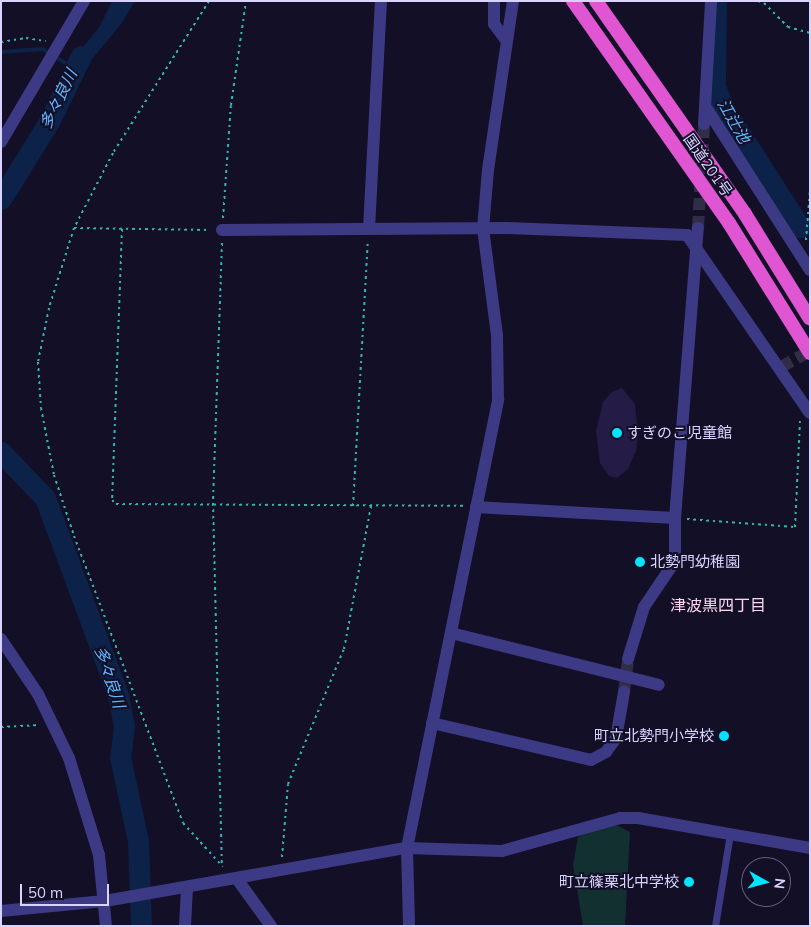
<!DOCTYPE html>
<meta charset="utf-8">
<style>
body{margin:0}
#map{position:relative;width:811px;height:927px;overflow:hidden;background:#130f26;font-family:Mulish,"Noto Sans JP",sans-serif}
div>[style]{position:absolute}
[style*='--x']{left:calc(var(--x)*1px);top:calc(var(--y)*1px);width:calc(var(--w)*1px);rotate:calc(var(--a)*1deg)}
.green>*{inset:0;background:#12302f}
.water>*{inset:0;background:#0c2248}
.stream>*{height:4px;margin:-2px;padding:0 2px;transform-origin:2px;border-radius:2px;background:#0c2248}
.river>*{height:21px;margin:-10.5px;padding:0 10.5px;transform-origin:10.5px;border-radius:10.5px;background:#0c2248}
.building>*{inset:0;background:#241b47}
.minor-tunnel>*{height:12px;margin-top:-6px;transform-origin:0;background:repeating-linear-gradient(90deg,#312d47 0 12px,transparent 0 18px)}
.path>*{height:2px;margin-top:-1px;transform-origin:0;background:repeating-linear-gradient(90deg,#2fb8b0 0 2.5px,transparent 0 6.5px)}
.service>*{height:7px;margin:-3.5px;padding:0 3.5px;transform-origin:3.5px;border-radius:3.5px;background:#3d3a85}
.minor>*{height:12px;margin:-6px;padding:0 6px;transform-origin:6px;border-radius:6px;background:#3d3a85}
.tertiary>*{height:12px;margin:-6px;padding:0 6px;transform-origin:6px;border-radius:6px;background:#3d3a85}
.trunk>*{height:14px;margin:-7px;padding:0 7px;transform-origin:7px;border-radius:7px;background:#e055d1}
.dots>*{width:14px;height:14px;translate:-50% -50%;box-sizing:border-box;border:2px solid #130f26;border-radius:50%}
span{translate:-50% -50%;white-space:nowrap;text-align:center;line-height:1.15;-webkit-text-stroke:4px #130f26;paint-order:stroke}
.street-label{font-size:15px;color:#d9d4ff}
.poi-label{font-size:15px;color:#d9d4ff}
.left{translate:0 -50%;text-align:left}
.right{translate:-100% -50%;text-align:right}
.water-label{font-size:16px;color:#62b6ff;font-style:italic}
.neighbourhood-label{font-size:16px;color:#ffd6f0}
.frame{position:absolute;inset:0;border:2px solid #d9d4ff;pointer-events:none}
.north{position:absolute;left:741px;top:857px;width:50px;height:50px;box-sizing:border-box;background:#130f26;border:1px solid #625e7d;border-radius:50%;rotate:97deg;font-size:14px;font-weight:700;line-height:20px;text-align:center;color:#d9d4ff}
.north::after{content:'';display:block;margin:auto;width:18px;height:22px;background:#00e5ff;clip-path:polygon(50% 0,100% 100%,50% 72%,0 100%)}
.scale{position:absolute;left:20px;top:884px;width:89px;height:22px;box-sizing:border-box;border:2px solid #d9d4ff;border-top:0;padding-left:6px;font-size:15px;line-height:18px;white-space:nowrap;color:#d9d4ff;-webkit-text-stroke:4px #130f26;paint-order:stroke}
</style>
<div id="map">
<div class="green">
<i style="clip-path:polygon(616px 825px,630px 832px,625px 926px,583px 926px,573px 865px,578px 837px,594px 829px)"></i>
</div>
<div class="water">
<i style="clip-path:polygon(112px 1px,135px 1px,122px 23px,73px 82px,60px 76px,100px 26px)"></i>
</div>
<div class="stream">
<i style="--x:1;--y:52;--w:41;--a:-4.2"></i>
<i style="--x:42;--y:49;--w:35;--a:31"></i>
</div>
<div class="river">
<i style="--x:716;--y:1;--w:86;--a:90.7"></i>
<i style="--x:715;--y:87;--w:22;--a:68"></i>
<i style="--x:723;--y:107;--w:143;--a:57.3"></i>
<i style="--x:1;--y:199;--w:93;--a:-58.2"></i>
<i style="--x:50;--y:120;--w:71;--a:-64.2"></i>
<i style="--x:1;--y:452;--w:64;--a:46.3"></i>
<i style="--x:45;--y:498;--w:210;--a:69.7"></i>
<i style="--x:118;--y:695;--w:32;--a:79"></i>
<i style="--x:124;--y:726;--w:31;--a:97"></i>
<i style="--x:120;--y:757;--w:86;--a:77.9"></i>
<i style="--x:138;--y:841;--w:85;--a:88"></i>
</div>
<div class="building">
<i style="clip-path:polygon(622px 388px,635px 404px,638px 435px,636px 451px,628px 469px,617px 478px,609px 476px,600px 463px,596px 431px,603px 402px,612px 392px)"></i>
</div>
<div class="minor-tunnel">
<i style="--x:698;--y:228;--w:104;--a:-86.7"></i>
<i style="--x:781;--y:367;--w:33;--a:-29"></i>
<i style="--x:624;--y:692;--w:33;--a:-83"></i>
</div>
<div class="path">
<i style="--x:209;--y:1;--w:180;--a:122.3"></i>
<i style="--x:113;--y:153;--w:85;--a:117.5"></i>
<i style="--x:74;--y:228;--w:84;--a:107.4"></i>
<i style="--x:49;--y:308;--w:55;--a:101.5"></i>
<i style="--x:38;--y:362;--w:46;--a:86.3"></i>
<i style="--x:41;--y:408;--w:68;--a:79"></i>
<i style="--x:54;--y:475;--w:64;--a:71.8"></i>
<i style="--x:74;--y:536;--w:307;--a:69.2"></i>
<i style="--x:183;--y:823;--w:59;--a:47.7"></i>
<i style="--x:758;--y:1;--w:6;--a:18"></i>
<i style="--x:764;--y:3;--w:34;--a:45"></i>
<i style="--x:788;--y:27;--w:23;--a:15"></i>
<i style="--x:1;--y:42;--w:25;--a:-9"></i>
<i style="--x:26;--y:38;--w:20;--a:9"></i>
<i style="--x:223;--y:218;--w:113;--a:-86"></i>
<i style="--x:231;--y:105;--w:105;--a:-81.8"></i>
<i style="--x:74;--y:228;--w:136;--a:0.8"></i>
<i style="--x:122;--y:229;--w:271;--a:92.1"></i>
<i style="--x:112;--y:500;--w:6;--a:45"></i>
<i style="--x:116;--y:504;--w:348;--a:0.3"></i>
<i style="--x:806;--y:240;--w:50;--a:-85.4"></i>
<i style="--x:222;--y:243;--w:260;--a:92"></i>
<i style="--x:213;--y:503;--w:362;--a:88.6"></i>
<i style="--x:353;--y:506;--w:265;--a:-86.8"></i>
<i style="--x:687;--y:519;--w:108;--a:4.2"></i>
<i style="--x:795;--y:527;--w:106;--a:-87.3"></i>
<i style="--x:1;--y:727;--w:39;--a:-3"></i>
<i style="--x:282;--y:857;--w:73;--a:-85.3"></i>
<i style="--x:288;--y:784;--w:146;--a:-67.5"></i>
<i style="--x:344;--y:649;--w:146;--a:-79.3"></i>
</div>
<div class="service">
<i style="--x:715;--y:926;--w:94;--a:-80.8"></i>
</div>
<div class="minor">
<i style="--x:494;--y:1;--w:23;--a:90"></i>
<i style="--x:494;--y:24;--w:21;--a:53"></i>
<i style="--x:707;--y:109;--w:191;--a:57.4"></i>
<i style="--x:704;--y:124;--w:123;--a:-86.7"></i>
<i style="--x:1;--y:142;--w:164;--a:-59.5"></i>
<i style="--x:369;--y:229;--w:228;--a:-87"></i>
<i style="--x:222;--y:230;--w:283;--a:-0.4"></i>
<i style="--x:505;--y:228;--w:182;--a:2.2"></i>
<i style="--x:687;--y:235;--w:216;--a:55.4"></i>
<i style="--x:476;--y:507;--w:199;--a:3.2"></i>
<i style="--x:675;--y:518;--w:291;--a:-85.5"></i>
<i style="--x:451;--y:633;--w:214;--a:14"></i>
<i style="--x:1;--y:639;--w:66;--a:56.1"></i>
<i style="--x:38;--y:694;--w:71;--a:64.2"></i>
<i style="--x:69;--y:758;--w:102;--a:72.8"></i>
<i style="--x:99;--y:855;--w:71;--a:84.4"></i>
<i style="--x:628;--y:659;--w:54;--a:-72.9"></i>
<i style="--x:644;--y:607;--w:55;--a:-56"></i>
<i style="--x:675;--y:561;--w:43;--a:-90"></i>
<i style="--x:432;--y:723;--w:163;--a:13.1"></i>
<i style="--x:591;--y:760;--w:17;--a:-28"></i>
<i style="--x:606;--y:752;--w:17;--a:-54"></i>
<i style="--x:616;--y:738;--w:47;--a:-80.1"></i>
<i style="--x:407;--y:848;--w:78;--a:88.5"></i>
<i style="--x:237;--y:879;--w:58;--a:54.1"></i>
<i style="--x:185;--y:926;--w:39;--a:-87"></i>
</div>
<div class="tertiary">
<i style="--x:407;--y:848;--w:458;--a:-78.5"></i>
<i style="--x:498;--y:399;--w:64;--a:-90.9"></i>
<i style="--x:497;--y:335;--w:107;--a:-97.5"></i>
<i style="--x:483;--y:229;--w:59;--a:-85.2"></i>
<i style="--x:488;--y:170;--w:171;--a:-81.6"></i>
<i style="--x:1;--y:911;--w:104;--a:-5.5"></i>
<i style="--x:105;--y:901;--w:307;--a:-10"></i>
<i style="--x:407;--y:848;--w:95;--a:1.8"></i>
<i style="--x:502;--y:851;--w:123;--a:-15.6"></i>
<i style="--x:620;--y:818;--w:18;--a:0"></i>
<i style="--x:638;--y:818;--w:175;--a:9.9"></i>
</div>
<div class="trunk">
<i style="--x:573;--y:1;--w:271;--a:54.9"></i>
<i style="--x:729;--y:223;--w:153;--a:58.1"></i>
<i style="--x:596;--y:1;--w:260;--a:55"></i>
<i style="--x:745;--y:214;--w:123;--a:58.2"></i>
</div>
<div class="dots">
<i style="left:617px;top:433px;background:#00e5ff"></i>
<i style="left:640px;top:562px;background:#00e5ff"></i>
<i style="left:724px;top:736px;background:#00e5ff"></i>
<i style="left:689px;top:882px;background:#00e5ff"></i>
</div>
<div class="street-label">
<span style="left:708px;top:165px;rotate:55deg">国道201号</span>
</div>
<div class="poi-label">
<span class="left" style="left:627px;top:433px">すぎのこ児童館</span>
<span class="left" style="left:650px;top:562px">北勢門幼稚園</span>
<span class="right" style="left:714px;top:736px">町立北勢門小学校</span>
<span class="right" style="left:679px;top:882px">町立篠栗北中学校</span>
</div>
<div class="water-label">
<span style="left:58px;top:99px;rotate:-64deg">多々良川</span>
<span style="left:734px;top:121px;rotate:60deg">江辻池</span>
<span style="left:110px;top:677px;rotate:72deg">多々良川</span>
</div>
<div class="neighbourhood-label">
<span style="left:718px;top:605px">津波黒四丁目</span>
</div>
<div class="frame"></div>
<div class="north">N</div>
<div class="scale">50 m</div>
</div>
